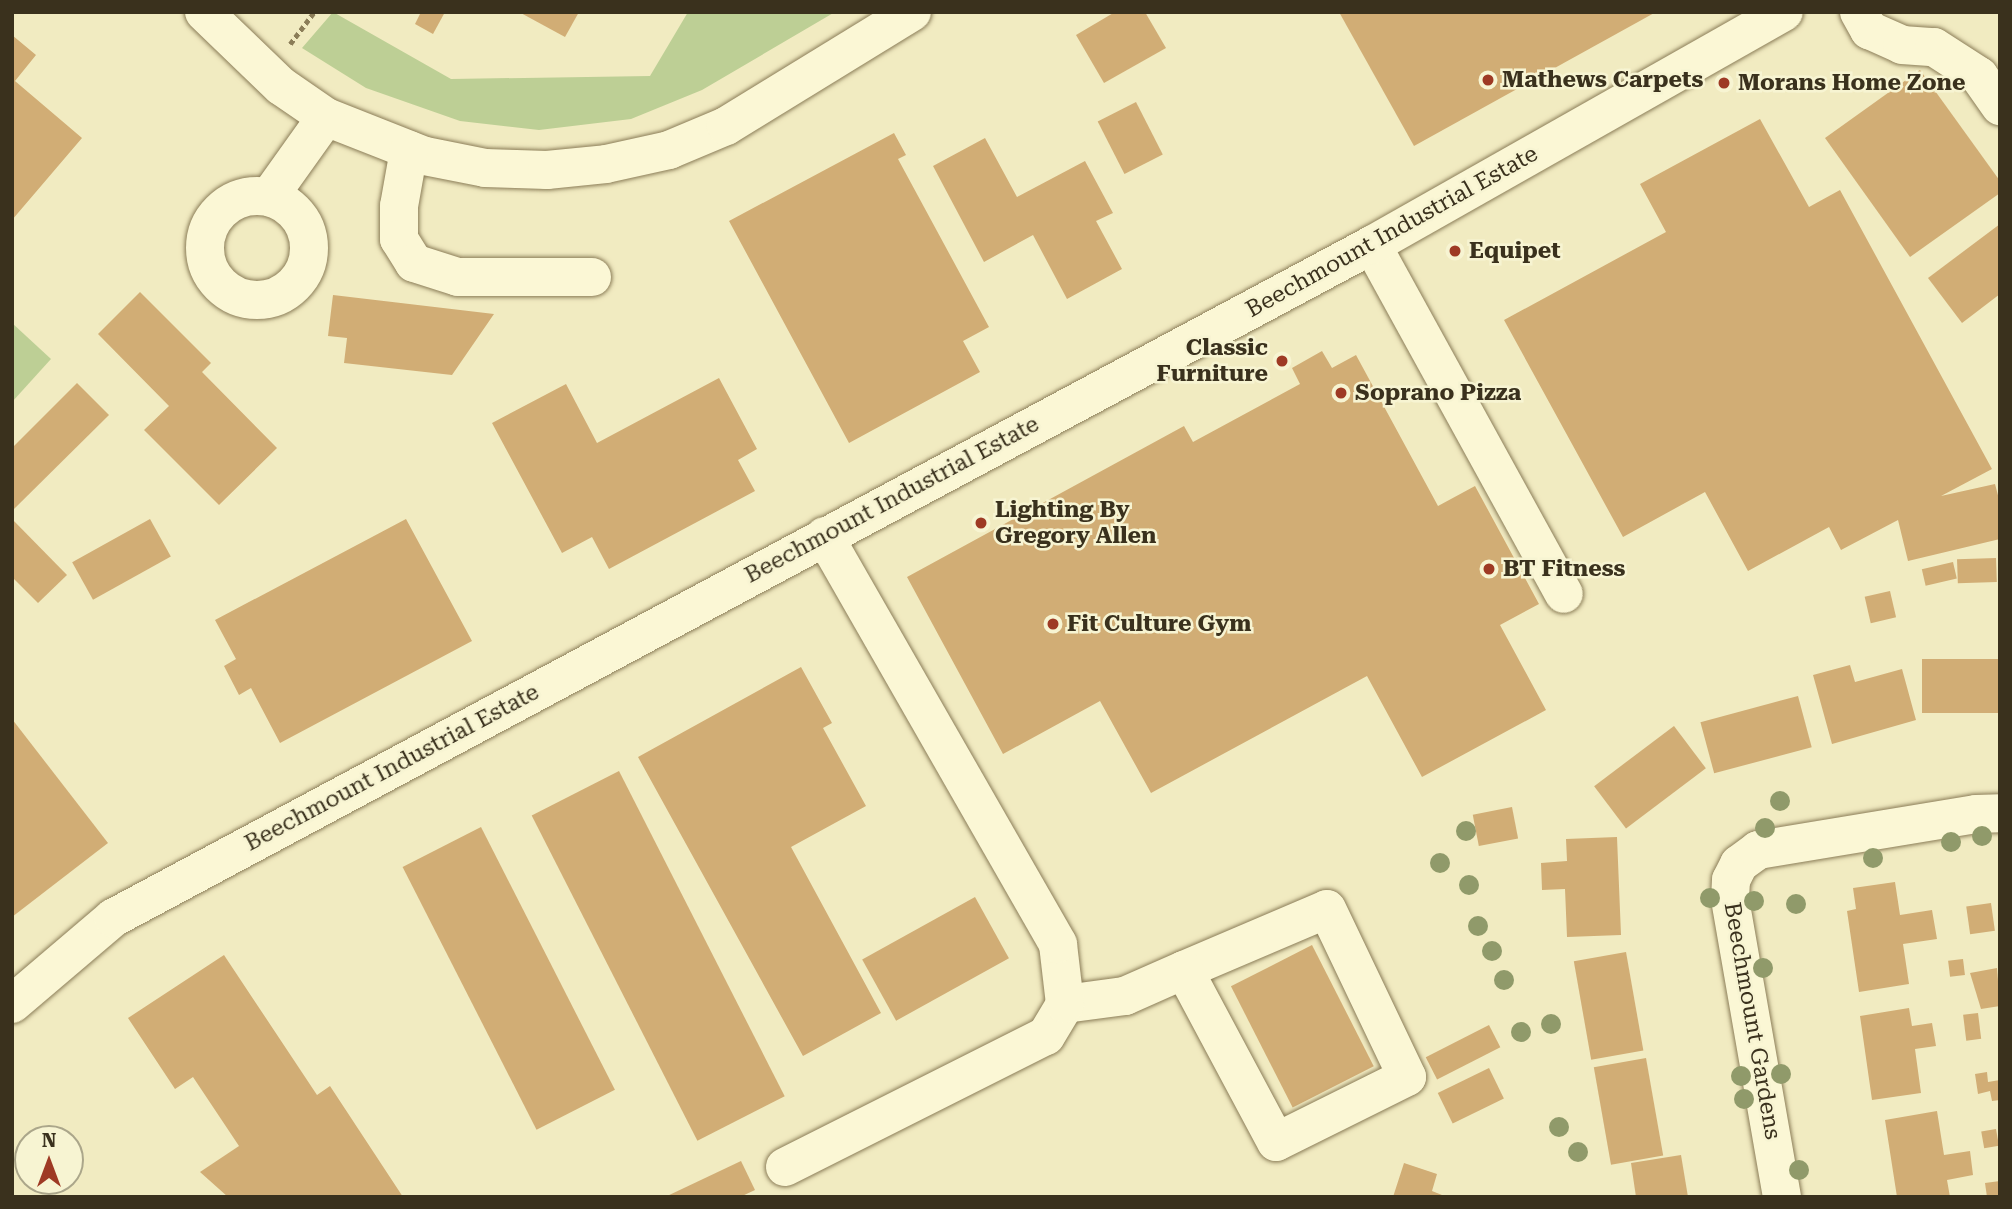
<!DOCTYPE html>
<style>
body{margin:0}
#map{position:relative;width:2012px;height:1209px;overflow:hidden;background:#f1ebc1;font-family:"Roboto Serif",serif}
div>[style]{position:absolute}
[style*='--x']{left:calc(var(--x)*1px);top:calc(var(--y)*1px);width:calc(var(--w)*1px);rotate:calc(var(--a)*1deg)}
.green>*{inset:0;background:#bdcf95}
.building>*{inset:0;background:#d1ad75;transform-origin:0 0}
.path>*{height:4.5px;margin-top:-2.25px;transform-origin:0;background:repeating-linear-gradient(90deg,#8b7d58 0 5px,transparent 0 8.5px)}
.roads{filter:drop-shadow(0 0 2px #8b7d58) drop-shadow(0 0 2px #8b7d58)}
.minor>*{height:38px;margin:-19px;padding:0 19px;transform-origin:19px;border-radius:19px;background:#fbf7d5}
.minor>.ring{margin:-19px;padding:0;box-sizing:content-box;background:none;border:38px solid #fbf7d5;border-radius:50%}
.trees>*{width:20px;height:20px;margin:-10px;border-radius:50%;background:#909a6a}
.dots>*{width:19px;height:19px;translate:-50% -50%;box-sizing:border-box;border:4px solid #f7f4d2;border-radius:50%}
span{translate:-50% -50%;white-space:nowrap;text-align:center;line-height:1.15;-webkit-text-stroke:5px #f7f4d2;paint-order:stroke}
.poi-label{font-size:23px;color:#3a311d;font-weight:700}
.left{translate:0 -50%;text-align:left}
.right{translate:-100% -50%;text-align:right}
.street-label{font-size:23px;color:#3a311d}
.frame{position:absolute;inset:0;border:14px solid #3a311d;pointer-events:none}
.north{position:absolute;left:14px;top:1125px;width:70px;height:70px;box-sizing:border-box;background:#f7f4d2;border:2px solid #aba68a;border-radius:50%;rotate:0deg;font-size:19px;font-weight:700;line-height:28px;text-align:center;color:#3a311d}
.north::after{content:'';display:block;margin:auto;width:24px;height:32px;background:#9e3a24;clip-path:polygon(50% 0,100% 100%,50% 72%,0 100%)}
</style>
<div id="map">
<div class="green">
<i style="clip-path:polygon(333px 12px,451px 79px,650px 76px,688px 12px,835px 12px,702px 90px,631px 119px,539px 130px,460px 121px,366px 88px,302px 48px)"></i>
<i style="clip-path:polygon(12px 323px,51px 359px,12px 402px)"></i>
</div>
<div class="building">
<i style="clip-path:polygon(421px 12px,445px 12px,433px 34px,415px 24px)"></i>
<i style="clip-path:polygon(519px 12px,579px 12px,565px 37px)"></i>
<i style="clip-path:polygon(1115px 12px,1145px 12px,1166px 48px,1104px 83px,1076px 35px)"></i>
<i style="clip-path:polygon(1339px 12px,1656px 12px,1414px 146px)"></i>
<i style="clip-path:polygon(12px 35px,36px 55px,15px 81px,82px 138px,12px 220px)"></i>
<i style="clip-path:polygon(1920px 70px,2000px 181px,2000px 193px,1910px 257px,1825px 138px)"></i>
<i style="left:1136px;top:102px;width:59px;height:43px;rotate:63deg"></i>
<i style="clip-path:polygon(1760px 119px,1809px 207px,1840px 190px,1992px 469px,1941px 496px,1995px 484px,2000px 503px,2000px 539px,1908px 561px,1898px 520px,1841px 550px,1829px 527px,1748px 571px,1705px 492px,1623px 537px,1504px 320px,1666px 232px,1640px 184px)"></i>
<i style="clip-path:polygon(894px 133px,906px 155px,898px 159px,989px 327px,963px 341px,980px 372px,849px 443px,729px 221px)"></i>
<i style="clip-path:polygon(985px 138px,1017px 197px,1085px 161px,1113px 213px,1096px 221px,1122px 269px,1067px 299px,1033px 235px,984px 262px,933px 166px)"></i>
<i style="clip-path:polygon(2000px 224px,2000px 294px,1962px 323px,1928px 278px)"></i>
<i style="clip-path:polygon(140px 292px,211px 363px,202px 372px,277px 448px,219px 505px,144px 430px,169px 406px,98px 334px)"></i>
<i style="clip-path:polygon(333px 295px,494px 314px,452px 375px,344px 363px,347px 338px,328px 336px)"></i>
<i style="clip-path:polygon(1322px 351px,1332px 368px,1356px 355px,1438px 506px,1475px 486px,1539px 604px,1500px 625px,1546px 710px,1422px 777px,1367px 676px,1151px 793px,1100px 701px,1003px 754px,907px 577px,1184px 426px,1193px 442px,1300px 384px,1292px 368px)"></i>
<i style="clip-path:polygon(719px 378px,757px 449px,738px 460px,755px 491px,609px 569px,592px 537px,562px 553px,492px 423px,566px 384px,597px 443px)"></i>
<i style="clip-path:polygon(77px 383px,109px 415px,12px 511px,12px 448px)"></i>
<i style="clip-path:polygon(12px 519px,67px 575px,38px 603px,12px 577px)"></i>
<i style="left:150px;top:519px;width:43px;height:89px;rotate:61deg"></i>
<i style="clip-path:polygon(406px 519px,472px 641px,280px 743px,251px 688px,239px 695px,224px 666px,236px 659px,215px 620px)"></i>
<i style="left:1996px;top:558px;width:24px;height:39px;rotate:88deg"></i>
<i style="left:1953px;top:562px;width:17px;height:32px;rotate:77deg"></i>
<i style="left:1890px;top:591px;width:27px;height:26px;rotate:77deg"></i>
<i style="left:2000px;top:659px;width:54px;height:78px;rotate:90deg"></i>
<i style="clip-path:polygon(1850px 665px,1855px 682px,1902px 669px,1916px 720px,1832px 744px,1813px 675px)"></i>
<i style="clip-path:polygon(801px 667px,832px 723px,823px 728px,866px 806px,791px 847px,881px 1013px,803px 1056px,638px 757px)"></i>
<i style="left:1798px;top:696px;width:53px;height:101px;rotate:75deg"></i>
<i style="clip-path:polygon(12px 719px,108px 843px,12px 917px)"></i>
<i style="left:1674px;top:726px;width:53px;height:100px;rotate:53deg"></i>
<i style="left:619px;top:771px;width:365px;height:98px;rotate:63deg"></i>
<i style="left:1512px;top:807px;width:32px;height:40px;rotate:79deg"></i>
<i style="left:481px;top:827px;width:295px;height:88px;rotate:63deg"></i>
<i style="clip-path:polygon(1617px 837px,1621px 935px,1567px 937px,1565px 889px,1542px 890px,1541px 863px,1567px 861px,1566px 839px)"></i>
<i style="clip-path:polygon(1895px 882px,1900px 915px,1932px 910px,1937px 939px,1903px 944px,1909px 984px,1859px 992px,1847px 911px,1856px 909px,1853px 888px)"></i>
<i style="left:975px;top:897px;width:70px;height:129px;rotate:61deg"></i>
<i style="left:1991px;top:903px;width:28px;height:25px;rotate:82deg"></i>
<i style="left:1312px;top:945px;width:136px;height:91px;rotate:63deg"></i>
<i style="left:1626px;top:952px;width:100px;height:53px;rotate:80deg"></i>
<i style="clip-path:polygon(224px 955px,317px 1095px,330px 1086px,403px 1197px,228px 1197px,200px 1172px,239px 1146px,193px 1077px,175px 1089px,128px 1018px)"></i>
<i style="left:1963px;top:959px;width:16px;height:15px;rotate:83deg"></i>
<i style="clip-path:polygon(1997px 968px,2000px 1006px,1981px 1009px,1970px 973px)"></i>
<i style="clip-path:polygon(1909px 1008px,1912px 1026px,1932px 1023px,1936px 1046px,1915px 1049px,1921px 1093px,1872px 1100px,1860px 1016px)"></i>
<i style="left:1978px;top:1013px;width:26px;height:15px;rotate:83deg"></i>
<i style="left:1489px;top:1025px;width:25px;height:71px;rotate:63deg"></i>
<i style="left:1646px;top:1058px;width:99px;height:53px;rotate:80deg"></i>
<i style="left:1489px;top:1068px;width:34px;height:57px;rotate:64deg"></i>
<i style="clip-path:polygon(1987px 1072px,1988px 1082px,2000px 1080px,2000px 1100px,1992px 1101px,1990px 1091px,1978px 1094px,1975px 1074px)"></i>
<i style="clip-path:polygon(1937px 1111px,1944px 1155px,1970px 1151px,1973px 1175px,1947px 1180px,1950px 1197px,1897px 1197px,1885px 1120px)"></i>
<i style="left:1996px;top:1129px;width:17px;height:15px;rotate:80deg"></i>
<i style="clip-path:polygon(1681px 1155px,1688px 1197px,1636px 1197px,1631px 1163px)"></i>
<i style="clip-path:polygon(741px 1161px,755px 1190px,740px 1197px,665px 1197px)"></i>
<i style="clip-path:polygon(1404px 1163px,1437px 1174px,1432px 1191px,1447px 1197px,1393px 1197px)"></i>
<i style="clip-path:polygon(2000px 1181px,2000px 1197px,1987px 1197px,1985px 1183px)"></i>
</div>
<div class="path">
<i style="--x:290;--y:44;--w:40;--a:-53"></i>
</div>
<div class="roads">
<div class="minor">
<i style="--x:204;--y:12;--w:107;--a:43.9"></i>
<i style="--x:281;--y:86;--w:55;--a:34.6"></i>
<i style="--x:326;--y:117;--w:106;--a:21.5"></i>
<i style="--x:425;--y:156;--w:61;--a:11.3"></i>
<i style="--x:485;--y:168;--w:62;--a:1.8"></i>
<i style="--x:547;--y:170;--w:59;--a:-5.8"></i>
<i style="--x:606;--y:164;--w:65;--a:-12.5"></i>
<i style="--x:669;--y:150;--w:62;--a:-22.8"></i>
<i style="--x:726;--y:126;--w:218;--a:-31.5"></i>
<i style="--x:1859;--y:12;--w:21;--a:61"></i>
<i style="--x:1869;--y:30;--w:36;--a:24"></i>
<i style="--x:1902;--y:45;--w:32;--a:4"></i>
<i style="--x:1934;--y:47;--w:54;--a:32.8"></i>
<i style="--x:1979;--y:76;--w:37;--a:55"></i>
<i style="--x:409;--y:150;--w:57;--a:100.1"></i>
<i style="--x:399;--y:206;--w:33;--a:90"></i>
<i style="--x:399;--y:239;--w:28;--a:58"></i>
<i style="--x:414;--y:263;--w:46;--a:17.7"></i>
<i style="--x:458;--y:277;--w:134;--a:0"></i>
<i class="ring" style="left:205px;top:196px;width:66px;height:66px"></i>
<i style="--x:269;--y:197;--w:98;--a:-54.5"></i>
<i style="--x:1372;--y:245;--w:398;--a:61.2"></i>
<i style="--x:12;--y:1004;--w:133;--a:-40.4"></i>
<i style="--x:113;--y:918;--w:1428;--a:-28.13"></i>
<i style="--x:1372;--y:245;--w:473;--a:-29.5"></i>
<i style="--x:1065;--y:1004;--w:61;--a:-7.6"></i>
<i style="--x:1125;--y:996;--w:64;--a:-23.8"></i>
<i style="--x:1184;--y:970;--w:155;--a:-23.1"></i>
<i style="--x:1327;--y:909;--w:186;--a:64.5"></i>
<i style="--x:1407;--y:1077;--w:146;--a:153.6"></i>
<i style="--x:1276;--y:1142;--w:195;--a:-118.1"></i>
<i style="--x:785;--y:1167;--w:292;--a:-26.7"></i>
<i style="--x:1046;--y:1036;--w:37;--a:-59"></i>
<i style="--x:1065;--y:1004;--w:60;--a:-96.7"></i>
<i style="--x:1058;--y:944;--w:470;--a:-119.8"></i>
<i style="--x:1782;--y:1197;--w:303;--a:-99.9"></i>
<i style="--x:1730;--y:899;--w:19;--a:-87"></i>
<i style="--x:1731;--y:880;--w:18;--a:-63"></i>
<i style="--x:1739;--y:864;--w:24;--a:-36"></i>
<i style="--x:1758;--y:850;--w:221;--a:-9.4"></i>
<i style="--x:1976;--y:814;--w:24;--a:-2"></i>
</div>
</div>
<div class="trees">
<i style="left:1780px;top:801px"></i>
<i style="left:1765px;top:828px"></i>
<i style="left:1466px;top:831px"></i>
<i style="left:1982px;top:836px"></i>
<i style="left:1951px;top:842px"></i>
<i style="left:1873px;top:858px"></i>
<i style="left:1440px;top:863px"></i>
<i style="left:1469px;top:885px"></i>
<i style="left:1710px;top:898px"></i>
<i style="left:1754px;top:901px"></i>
<i style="left:1796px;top:904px"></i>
<i style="left:1478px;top:926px"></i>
<i style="left:1492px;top:951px"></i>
<i style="left:1763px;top:968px"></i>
<i style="left:1504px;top:980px"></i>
<i style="left:1551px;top:1024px"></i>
<i style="left:1521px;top:1032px"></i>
<i style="left:1781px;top:1074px"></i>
<i style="left:1741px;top:1076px"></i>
<i style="left:1744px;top:1099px"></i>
<i style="left:1559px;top:1127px"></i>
<i style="left:1578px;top:1152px"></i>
<i style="left:1799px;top:1170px"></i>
</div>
<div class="dots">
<i style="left:1488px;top:80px;background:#9e3a24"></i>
<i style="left:1724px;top:83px;background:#9e3a24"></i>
<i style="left:1455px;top:251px;background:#9e3a24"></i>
<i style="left:1282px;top:361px;background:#9e3a24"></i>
<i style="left:1341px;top:393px;background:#9e3a24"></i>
<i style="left:981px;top:523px;background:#9e3a24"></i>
<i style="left:1489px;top:569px;background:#9e3a24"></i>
<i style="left:1053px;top:624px;background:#9e3a24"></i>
</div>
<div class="poi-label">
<span class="left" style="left:1502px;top:80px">Mathews Carpets</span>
<span class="left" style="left:1738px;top:83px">Morans Home Zone</span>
<span class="left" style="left:1469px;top:251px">Equipet</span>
<span class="right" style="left:1268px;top:361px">Classic<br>Furniture</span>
<span class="left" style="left:1355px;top:393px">Soprano Pizza</span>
<span class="left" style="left:995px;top:523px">Lighting By<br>Gregory Allen</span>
<span class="left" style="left:1503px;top:569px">BT Fitness</span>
<span class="left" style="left:1067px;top:624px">Fit Culture Gym</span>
</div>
<div class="street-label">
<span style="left:1392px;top:232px;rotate:-29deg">Beechmount Industrial Estate</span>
<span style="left:892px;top:500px;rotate:-28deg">Beechmount Industrial Estate</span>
<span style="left:392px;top:768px;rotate:-28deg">Beechmount Industrial Estate</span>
<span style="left:1752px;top:1021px;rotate:80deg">Beechmount Gardens</span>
</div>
<div class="frame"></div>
<div class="north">N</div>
</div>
